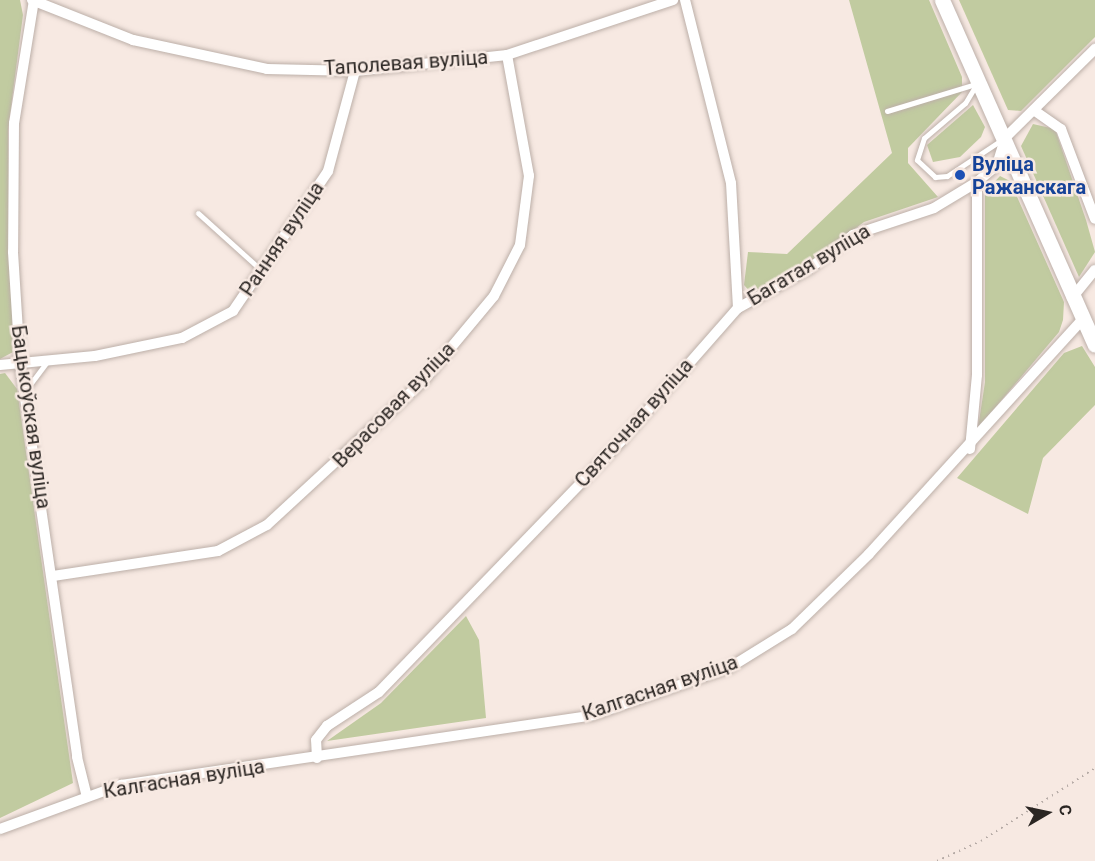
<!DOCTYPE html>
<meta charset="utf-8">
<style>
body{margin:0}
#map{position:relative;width:1095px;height:861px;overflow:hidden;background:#f7e9e2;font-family:Roboto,sans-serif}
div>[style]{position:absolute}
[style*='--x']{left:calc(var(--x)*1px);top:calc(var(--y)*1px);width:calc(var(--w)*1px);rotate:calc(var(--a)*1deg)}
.green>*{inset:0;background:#c1cba0}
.path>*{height:2px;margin-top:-1px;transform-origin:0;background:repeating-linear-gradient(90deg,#b6aba6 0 1.5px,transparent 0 6px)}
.roads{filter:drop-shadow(0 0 2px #bcafa8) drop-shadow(0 0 2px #bcafa8)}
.lane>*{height:5px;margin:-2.5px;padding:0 2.5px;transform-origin:2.5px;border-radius:2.5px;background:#fff}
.street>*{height:10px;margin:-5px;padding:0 5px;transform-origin:5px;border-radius:5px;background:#fff}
.secondary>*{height:15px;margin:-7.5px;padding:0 7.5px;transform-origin:7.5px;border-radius:7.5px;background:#fff}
.dots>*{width:16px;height:16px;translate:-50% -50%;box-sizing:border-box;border:3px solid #f7e9e2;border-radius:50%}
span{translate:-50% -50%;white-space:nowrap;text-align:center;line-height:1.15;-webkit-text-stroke:5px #f7e9e2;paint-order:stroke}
.street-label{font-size:20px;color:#2b2623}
.transit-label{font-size:20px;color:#164399;font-weight:700}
.left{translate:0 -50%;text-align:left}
.north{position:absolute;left:1017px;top:783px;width:60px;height:60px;-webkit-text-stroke:4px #f7e9e2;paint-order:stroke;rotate:81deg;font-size:16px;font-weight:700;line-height:24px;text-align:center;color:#2b2623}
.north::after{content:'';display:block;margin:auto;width:21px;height:27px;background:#2b2623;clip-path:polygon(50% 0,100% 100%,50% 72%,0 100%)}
</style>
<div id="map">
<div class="green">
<i style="clip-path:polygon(0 0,20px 0,23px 15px,8px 130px,13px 352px,0 359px)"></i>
<i style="clip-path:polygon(849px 0,929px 0,962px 77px,962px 92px,908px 148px,908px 163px,938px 197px,864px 222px,800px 269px,752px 294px,744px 285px,748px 252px,787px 254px,892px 153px)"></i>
<i style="clip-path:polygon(959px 0,1095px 0,1095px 37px,1021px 111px,1008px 110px)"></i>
<i style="clip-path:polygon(973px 105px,985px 127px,981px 137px,960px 157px,933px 162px,927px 145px)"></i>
<i style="clip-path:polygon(1033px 124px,1055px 129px,1086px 220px,1095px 252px,1079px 277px,1021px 146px)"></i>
<i style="clip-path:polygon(1000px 176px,1010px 181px,1064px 302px,1063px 320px,1059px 332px,978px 428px,985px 382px,985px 192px)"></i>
<i style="clip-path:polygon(1082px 346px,1095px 367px,1095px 405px,1043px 458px,1028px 514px,957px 478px,1064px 353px)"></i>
<i style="clip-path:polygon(5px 373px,17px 389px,73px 783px,0 818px,0 374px)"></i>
<i style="clip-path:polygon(466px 616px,479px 640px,486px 718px,327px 741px,381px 703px)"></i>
</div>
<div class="path">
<i style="--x:937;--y:861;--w:48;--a:-24.4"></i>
<i style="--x:981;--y:841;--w:135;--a:-32.6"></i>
</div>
<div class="roads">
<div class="lane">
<i style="--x:976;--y:85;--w:21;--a:121"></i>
<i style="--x:965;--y:103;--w:54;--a:139.5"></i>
<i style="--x:924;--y:138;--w:23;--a:108"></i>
<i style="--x:917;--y:160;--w:25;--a:43"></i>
<i style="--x:935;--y:177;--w:12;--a:-5"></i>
<i style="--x:947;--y:176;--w:67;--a:-33.5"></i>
<i style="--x:887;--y:111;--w:93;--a:-16.9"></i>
<i style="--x:198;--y:213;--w:84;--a:42.1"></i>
<i style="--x:25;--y:391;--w:36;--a:-53"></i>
</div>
<div class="street">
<i style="--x:32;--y:0;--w:109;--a:21.6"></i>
<i style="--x:133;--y:40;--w:137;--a:12.2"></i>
<i style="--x:267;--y:69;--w:88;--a:1.3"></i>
<i style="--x:355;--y:71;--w:153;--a:-6"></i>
<i style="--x:507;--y:55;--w:175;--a:-18.3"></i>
<i style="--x:34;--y:0;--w:125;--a:99.2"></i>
<i style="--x:14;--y:123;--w:129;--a:90.4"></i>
<i style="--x:13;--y:252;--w:112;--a:86.4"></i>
<i style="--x:20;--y:364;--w:397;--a:81.7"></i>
<i style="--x:77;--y:757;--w:41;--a:76"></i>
<i style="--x:1035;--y:111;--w:32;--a:35"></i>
<i style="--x:1061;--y:129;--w:96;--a:69.3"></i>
<i style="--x:1072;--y:298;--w:36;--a:-51"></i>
<i style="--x:738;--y:308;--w:81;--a:-28.8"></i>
<i style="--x:809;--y:269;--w:56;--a:-37.7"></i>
<i style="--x:853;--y:235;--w:85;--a:-18.4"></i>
<i style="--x:934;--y:208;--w:50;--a:-31.2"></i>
<i style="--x:977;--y:182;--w:26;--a:-40"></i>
<i style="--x:997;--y:165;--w:28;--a:-73"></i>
<i style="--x:1005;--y:138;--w:127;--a:-44.7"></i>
<i style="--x:0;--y:365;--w:95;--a:-5.4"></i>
<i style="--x:95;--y:356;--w:89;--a:-11.7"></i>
<i style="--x:182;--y:338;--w:58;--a:-27.9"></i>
<i style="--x:233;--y:311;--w:169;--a:-55.8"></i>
<i style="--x:328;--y:171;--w:104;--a:-74.9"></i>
<i style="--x:970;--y:449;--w:74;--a:-84.6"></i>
<i style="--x:977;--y:375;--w:193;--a:-90"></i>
<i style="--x:53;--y:576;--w:167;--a:-8.6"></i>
<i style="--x:218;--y:551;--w:55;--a:-28"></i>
<i style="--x:267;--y:525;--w:214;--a:-42.7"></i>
<i style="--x:424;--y:380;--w:109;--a:-50.2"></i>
<i style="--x:494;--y:296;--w:57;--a:-63"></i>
<i style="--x:520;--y:245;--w:70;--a:-82.6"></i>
<i style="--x:529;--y:176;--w:123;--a:-100.3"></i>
<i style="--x:317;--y:758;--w:18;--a:-93"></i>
<i style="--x:316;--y:740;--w:18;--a:-52"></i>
<i style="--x:327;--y:726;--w:62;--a:-33.2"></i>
<i style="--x:379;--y:692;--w:349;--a:-46"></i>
<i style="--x:621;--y:441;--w:177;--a:-48.7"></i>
<i style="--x:738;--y:308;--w:125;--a:-93.2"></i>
<i style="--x:731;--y:183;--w:189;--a:-104.1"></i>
<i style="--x:0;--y:829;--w:129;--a:-20"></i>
<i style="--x:121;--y:785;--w:477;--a:-8.4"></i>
<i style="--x:593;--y:715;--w:144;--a:-19.1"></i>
<i style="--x:729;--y:668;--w:74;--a:-31.8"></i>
<i style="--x:792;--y:629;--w:107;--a:-44.2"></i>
<i style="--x:869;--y:554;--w:316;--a:-47.7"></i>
</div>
<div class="secondary">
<i style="--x:942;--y:0;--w:377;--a:66.1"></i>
</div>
</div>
<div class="dots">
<i style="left:960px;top:175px;background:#1a4fb4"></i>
</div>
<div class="street-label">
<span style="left:406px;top:63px;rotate:-4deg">Таполевая вуліца</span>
<span style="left:282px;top:239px;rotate:-56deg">Ранняя вуліца</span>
<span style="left:809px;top:265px;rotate:-31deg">Багатая вуліца</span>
<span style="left:394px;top:405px;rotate:-46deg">Верасовая вуліца</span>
<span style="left:31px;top:417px;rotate:82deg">Бацькоўская вуліца</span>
<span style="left:634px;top:423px;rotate:-48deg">Святочная вуліца</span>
<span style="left:660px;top:688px;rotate:-19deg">Калгасная вуліца</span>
<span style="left:184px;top:779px;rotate:-9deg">Калгасная вуліца</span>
</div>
<div class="transit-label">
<span class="left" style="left:972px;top:176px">Вуліца<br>Ражанскага</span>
</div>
<div class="north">С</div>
</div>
